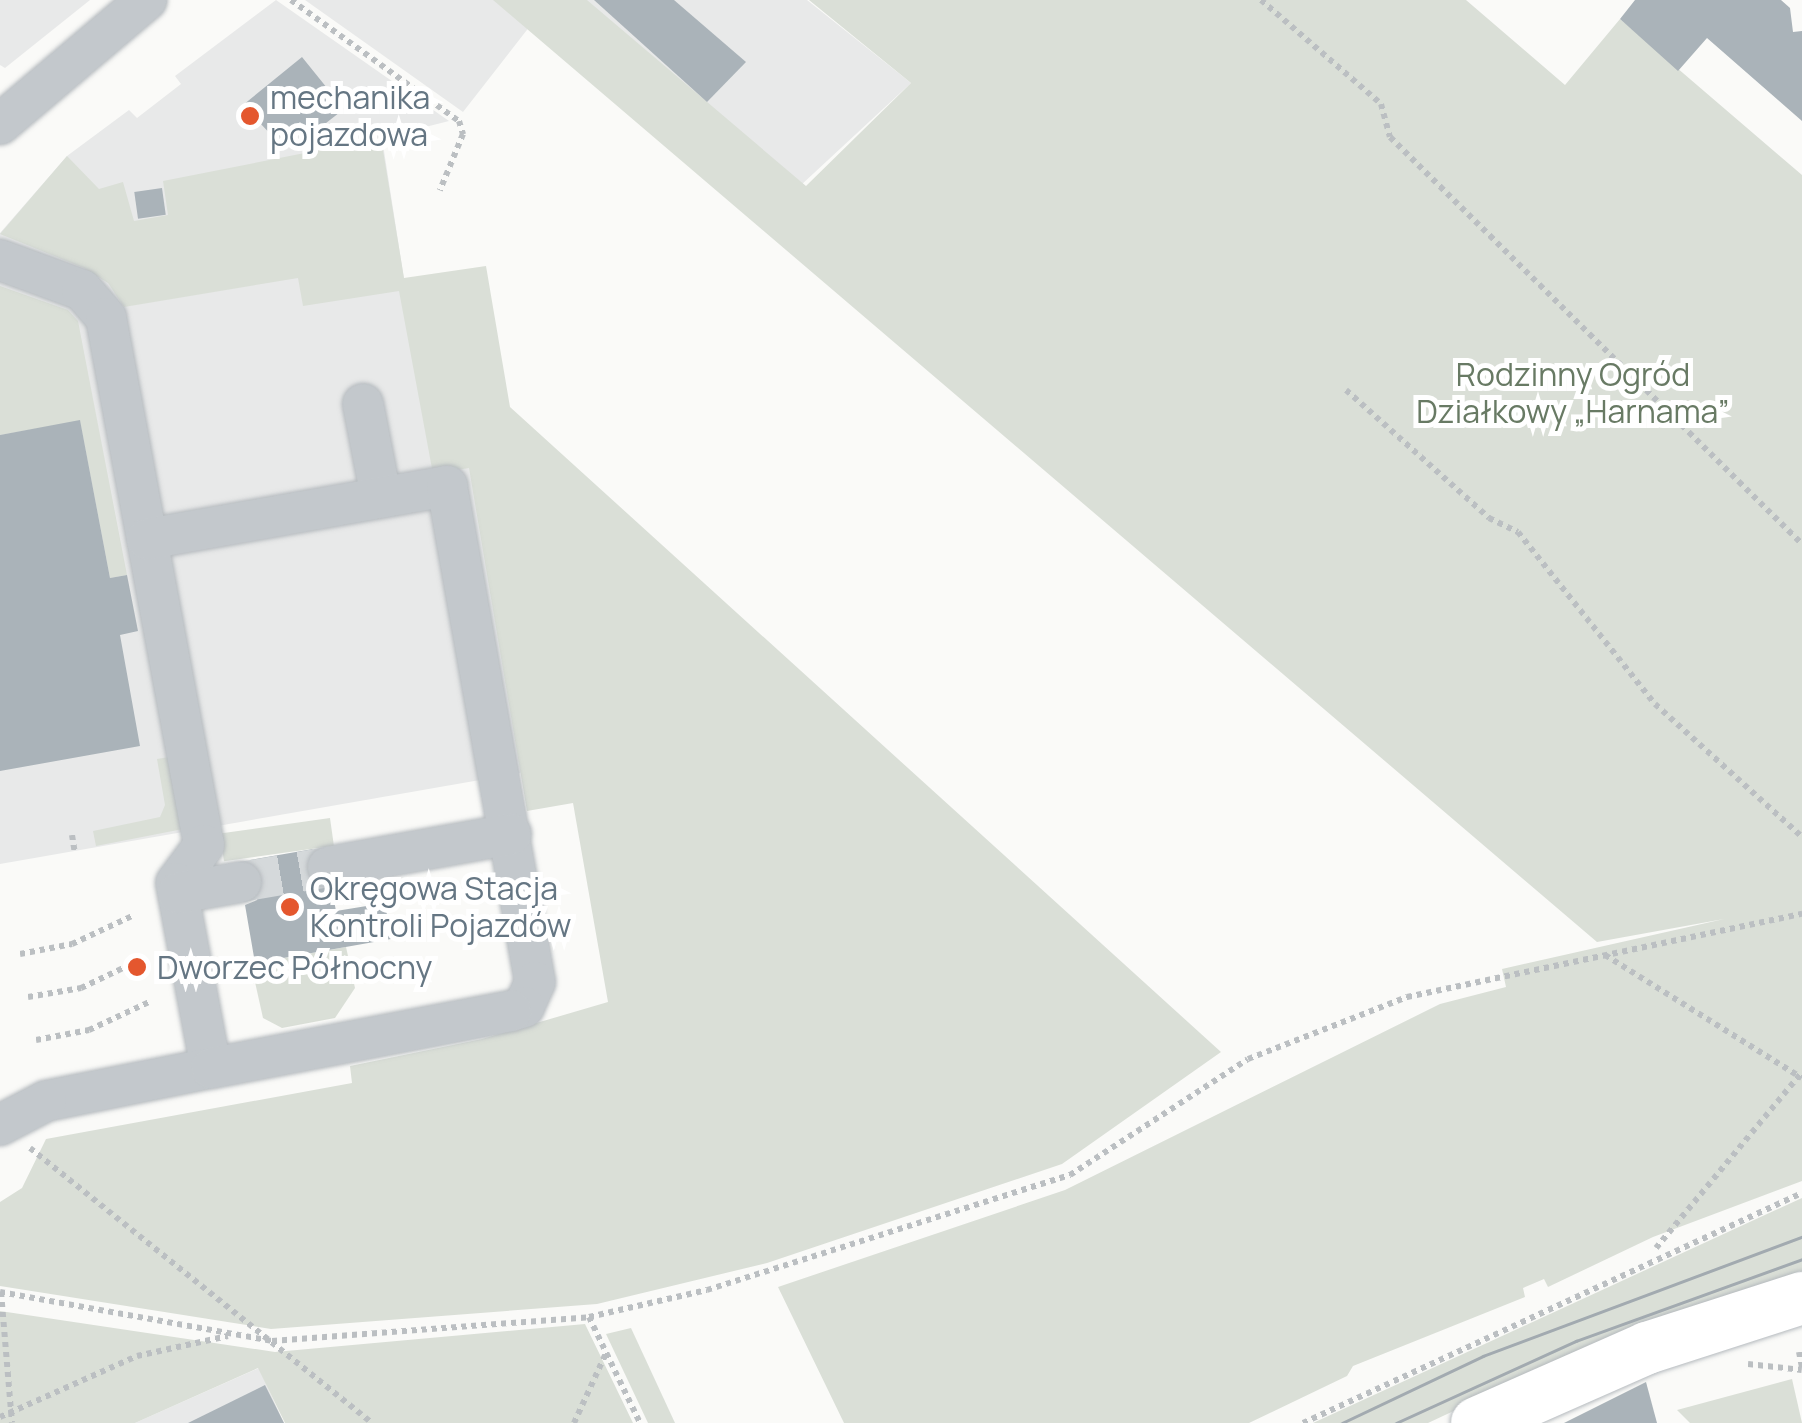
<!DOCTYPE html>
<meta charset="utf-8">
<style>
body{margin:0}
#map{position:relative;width:1802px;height:1423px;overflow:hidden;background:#fafaf8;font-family:Manrope,sans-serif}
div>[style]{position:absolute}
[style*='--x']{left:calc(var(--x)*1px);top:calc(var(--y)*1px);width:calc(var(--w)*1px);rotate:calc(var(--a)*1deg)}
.built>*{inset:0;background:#e8e9e9}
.green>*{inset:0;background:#dadfd7;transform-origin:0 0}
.building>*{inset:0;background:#aab3b9;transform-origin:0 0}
.minor-tunnel>*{height:40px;margin-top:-20px;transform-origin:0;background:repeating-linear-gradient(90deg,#d5d9db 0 40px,transparent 0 60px)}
.path>*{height:6px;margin-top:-3px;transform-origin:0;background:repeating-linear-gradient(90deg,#bbbfc2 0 5px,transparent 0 10px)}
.roads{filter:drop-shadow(0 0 2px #b5babe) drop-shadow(0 0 2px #b5babe)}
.minor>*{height:40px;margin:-20px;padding:0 20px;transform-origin:20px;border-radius:20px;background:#c3c8cc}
.major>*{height:52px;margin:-26px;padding:0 26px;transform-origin:26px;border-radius:26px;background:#fff}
.tram>*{height:2.5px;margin:-1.25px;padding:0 1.25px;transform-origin:1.25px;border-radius:1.25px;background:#a2aab0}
.dots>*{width:28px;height:28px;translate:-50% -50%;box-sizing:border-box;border:5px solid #fff;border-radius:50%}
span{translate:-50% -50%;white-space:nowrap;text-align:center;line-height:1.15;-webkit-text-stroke:10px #fff;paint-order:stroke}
.poi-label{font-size:32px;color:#657683}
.left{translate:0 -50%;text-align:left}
.park-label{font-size:32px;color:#687a64}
</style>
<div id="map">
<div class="built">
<i style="clip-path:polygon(0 0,90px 0,5px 68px,0 65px)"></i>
<i style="clip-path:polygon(276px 0,449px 121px,382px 138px,404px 279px,475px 466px,525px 772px,0 864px,0 233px,67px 156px,129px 110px,137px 118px,181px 84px,175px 76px)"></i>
<i style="clip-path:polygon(305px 0,807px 0,911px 83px,760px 223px,530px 26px,463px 112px)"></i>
<i style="clip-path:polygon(259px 1368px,284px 1423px,135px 1423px)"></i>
</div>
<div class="green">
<i style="clip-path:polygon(493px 0,587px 0,806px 186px,911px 83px,809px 0,1466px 0,1565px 85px,1620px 19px,1802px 175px,1802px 1181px,1653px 1237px,1548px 1287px,1544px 1279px,1523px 1288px,1525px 1297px,1353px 1366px,1347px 1376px,1249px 1423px,844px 1423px,778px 1287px,1065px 1190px,1440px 1004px,1506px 987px,1502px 969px,1724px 919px,1597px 942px)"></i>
<i style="clip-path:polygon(381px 138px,404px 278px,486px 266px,510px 407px,1221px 1052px,1062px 1164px,767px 1263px,597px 1304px,271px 1329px,0 1286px,0 1202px,22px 1188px,46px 1139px,352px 1083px,350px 1066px,482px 1039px,608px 1002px,573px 803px,527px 811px,469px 468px,433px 474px,399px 291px,303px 306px,298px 278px,124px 307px,108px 283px,84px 268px,0 234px,67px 156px,99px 189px,123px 182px,134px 221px,168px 215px,163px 181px)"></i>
<i style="clip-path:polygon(0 286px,68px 310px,78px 321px,127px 575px,110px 578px,80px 421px,0 435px)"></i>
<i style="clip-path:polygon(169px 757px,183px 829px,96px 846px,93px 831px,160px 817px,165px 805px,157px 759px)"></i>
<i style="left:330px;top:818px;width:28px;height:111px;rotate:82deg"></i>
<i style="clip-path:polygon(346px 947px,355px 988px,335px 1018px,282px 1028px,263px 1018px,251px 964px)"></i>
<i style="clip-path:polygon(1802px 1198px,1802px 1274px,1524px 1378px,1428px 1423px,1313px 1423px)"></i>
<i style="clip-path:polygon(0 1311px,275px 1352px,585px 1324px,633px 1423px,285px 1423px,258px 1368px,135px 1423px,0 1423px)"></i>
<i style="clip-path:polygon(631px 1328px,675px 1423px,648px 1423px,606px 1334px)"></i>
<i style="clip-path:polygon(1792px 1379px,1802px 1423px,1690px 1423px,1677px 1410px)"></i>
</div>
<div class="building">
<i style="clip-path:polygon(594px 0,674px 0,746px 62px,707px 102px)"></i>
<i style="clip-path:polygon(1635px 0,1781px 0,1790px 8px,1793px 32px,1802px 31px,1802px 121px,1707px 38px,1678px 71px,1620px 19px)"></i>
<i style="clip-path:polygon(302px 57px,344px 109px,312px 134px,300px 122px,277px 141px,243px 105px)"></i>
<i style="left:162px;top:188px;width:27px;height:28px;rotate:82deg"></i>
<i style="clip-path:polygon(80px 420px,110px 578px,127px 575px,138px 631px,120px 635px,140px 746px,0 771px,0 435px)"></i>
<i style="clip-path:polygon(313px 849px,305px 860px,309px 882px,332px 890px,336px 911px,385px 903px,391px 939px,255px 963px,245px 905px,257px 900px,264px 879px,250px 860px)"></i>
<i style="clip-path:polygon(1646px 1382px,1657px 1423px,1564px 1423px)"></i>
<i style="clip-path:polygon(265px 1385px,284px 1423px,188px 1423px)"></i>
</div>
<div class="minor-tunnel">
<i style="--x:241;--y:882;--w:88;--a:-9.8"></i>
</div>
<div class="path">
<i style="--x:291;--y:0;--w:207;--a:35.8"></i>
<i style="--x:459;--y:121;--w:14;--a:73"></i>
<i style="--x:463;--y:134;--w:61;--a:112.3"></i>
<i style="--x:1261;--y:0;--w:159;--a:40.9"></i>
<i style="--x:1381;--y:104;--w:34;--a:75"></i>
<i style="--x:1390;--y:137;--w:579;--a:44.65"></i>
<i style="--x:1346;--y:390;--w:192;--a:41.8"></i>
<i style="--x:1489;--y:518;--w:32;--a:26"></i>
<i style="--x:1518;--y:532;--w:220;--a:51.5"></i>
<i style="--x:1655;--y:704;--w:198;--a:42.1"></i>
<i style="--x:72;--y:835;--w:19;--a:81"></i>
<i style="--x:20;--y:954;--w:53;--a:-10.9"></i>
<i style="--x:72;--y:944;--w:66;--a:-25"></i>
<i style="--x:1605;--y:955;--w:232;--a:32"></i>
<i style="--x:28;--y:997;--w:54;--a:-9.6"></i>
<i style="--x:81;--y:988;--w:65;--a:-25.4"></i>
<i style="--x:36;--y:1040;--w:54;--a:-10.7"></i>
<i style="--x:89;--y:1030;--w:66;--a:-25"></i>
<i style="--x:30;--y:1148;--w:439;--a:38.8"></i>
<i style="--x:1656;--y:1248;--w:229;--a:-50.3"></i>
<i style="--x:0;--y:1292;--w:276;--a:10.2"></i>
<i style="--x:272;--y:1341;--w:318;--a:-4.3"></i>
<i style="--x:589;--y:1317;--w:121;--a:-12.9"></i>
<i style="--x:707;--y:1290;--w:381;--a:-17.6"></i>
<i style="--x:1070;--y:1175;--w:212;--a:-33.1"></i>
<i style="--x:1248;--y:1059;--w:171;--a:-21.3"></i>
<i style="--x:1407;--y:997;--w:404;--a:-11.9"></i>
<i style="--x:1;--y:1292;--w:131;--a:85.2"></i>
<i style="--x:589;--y:1317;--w:118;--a:64.3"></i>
<i style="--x:1799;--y:1352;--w:16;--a:79"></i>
<i style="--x:1748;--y:1364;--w:54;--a:6.3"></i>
<i style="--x:0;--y:1417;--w:150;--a:-24"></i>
<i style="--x:137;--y:1356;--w:93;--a:-12.4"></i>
<i style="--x:574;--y:1423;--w:77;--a:-65.4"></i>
<i style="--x:1303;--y:1423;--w:549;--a:-24.75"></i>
</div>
<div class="roads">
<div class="minor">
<i style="--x:0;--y:124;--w:192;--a:-40.3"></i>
<i style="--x:0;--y:260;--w:87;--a:20.1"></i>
<i style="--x:82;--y:290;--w:37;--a:49"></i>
<i style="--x:106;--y:318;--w:536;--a:79.47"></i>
<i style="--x:204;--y:845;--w:47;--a:126.4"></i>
<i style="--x:176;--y:883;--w:188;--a:79.3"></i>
<i style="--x:211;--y:1068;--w:168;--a:168.7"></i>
<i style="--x:46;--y:1101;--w:52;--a:152.4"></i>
<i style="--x:363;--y:404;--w:95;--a:79"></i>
<i style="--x:147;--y:539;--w:305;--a:-10"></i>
<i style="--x:447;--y:486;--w:504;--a:79.94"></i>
<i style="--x:535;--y:982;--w:27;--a:114"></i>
<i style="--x:524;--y:1007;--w:14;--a:163"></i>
<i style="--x:511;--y:1011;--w:305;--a:169.2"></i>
<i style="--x:328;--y:867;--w:186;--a:-10.2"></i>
<i style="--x:178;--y:893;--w:64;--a:-9.9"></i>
</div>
<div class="major">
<i style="--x:1477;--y:1423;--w:186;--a:-23.8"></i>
<i style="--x:1647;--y:1348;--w:163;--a:-17.9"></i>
</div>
</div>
<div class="tram">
<i style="--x:1342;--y:1423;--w:156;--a:-25.4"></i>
<i style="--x:1483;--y:1356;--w:340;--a:-20.5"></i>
<i style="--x:1396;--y:1423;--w:198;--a:-24.5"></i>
<i style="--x:1576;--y:1341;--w:240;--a:-19.9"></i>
</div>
<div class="dots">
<i style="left:250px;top:116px;background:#e4572e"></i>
<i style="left:290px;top:907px;background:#e4572e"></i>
<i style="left:137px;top:967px;background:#e4572e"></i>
</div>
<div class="poi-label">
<span class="left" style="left:270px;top:116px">mechanika<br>pojazdowa</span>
<span class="left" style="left:310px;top:907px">Okręgowa Stacja<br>Kontroli Pojazdów</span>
<span class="left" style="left:157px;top:967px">Dworzec Północny</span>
</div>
<div class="park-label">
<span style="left:1573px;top:393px">Rodzinny Ogród<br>Działkowy „Harnama”</span>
</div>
</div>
